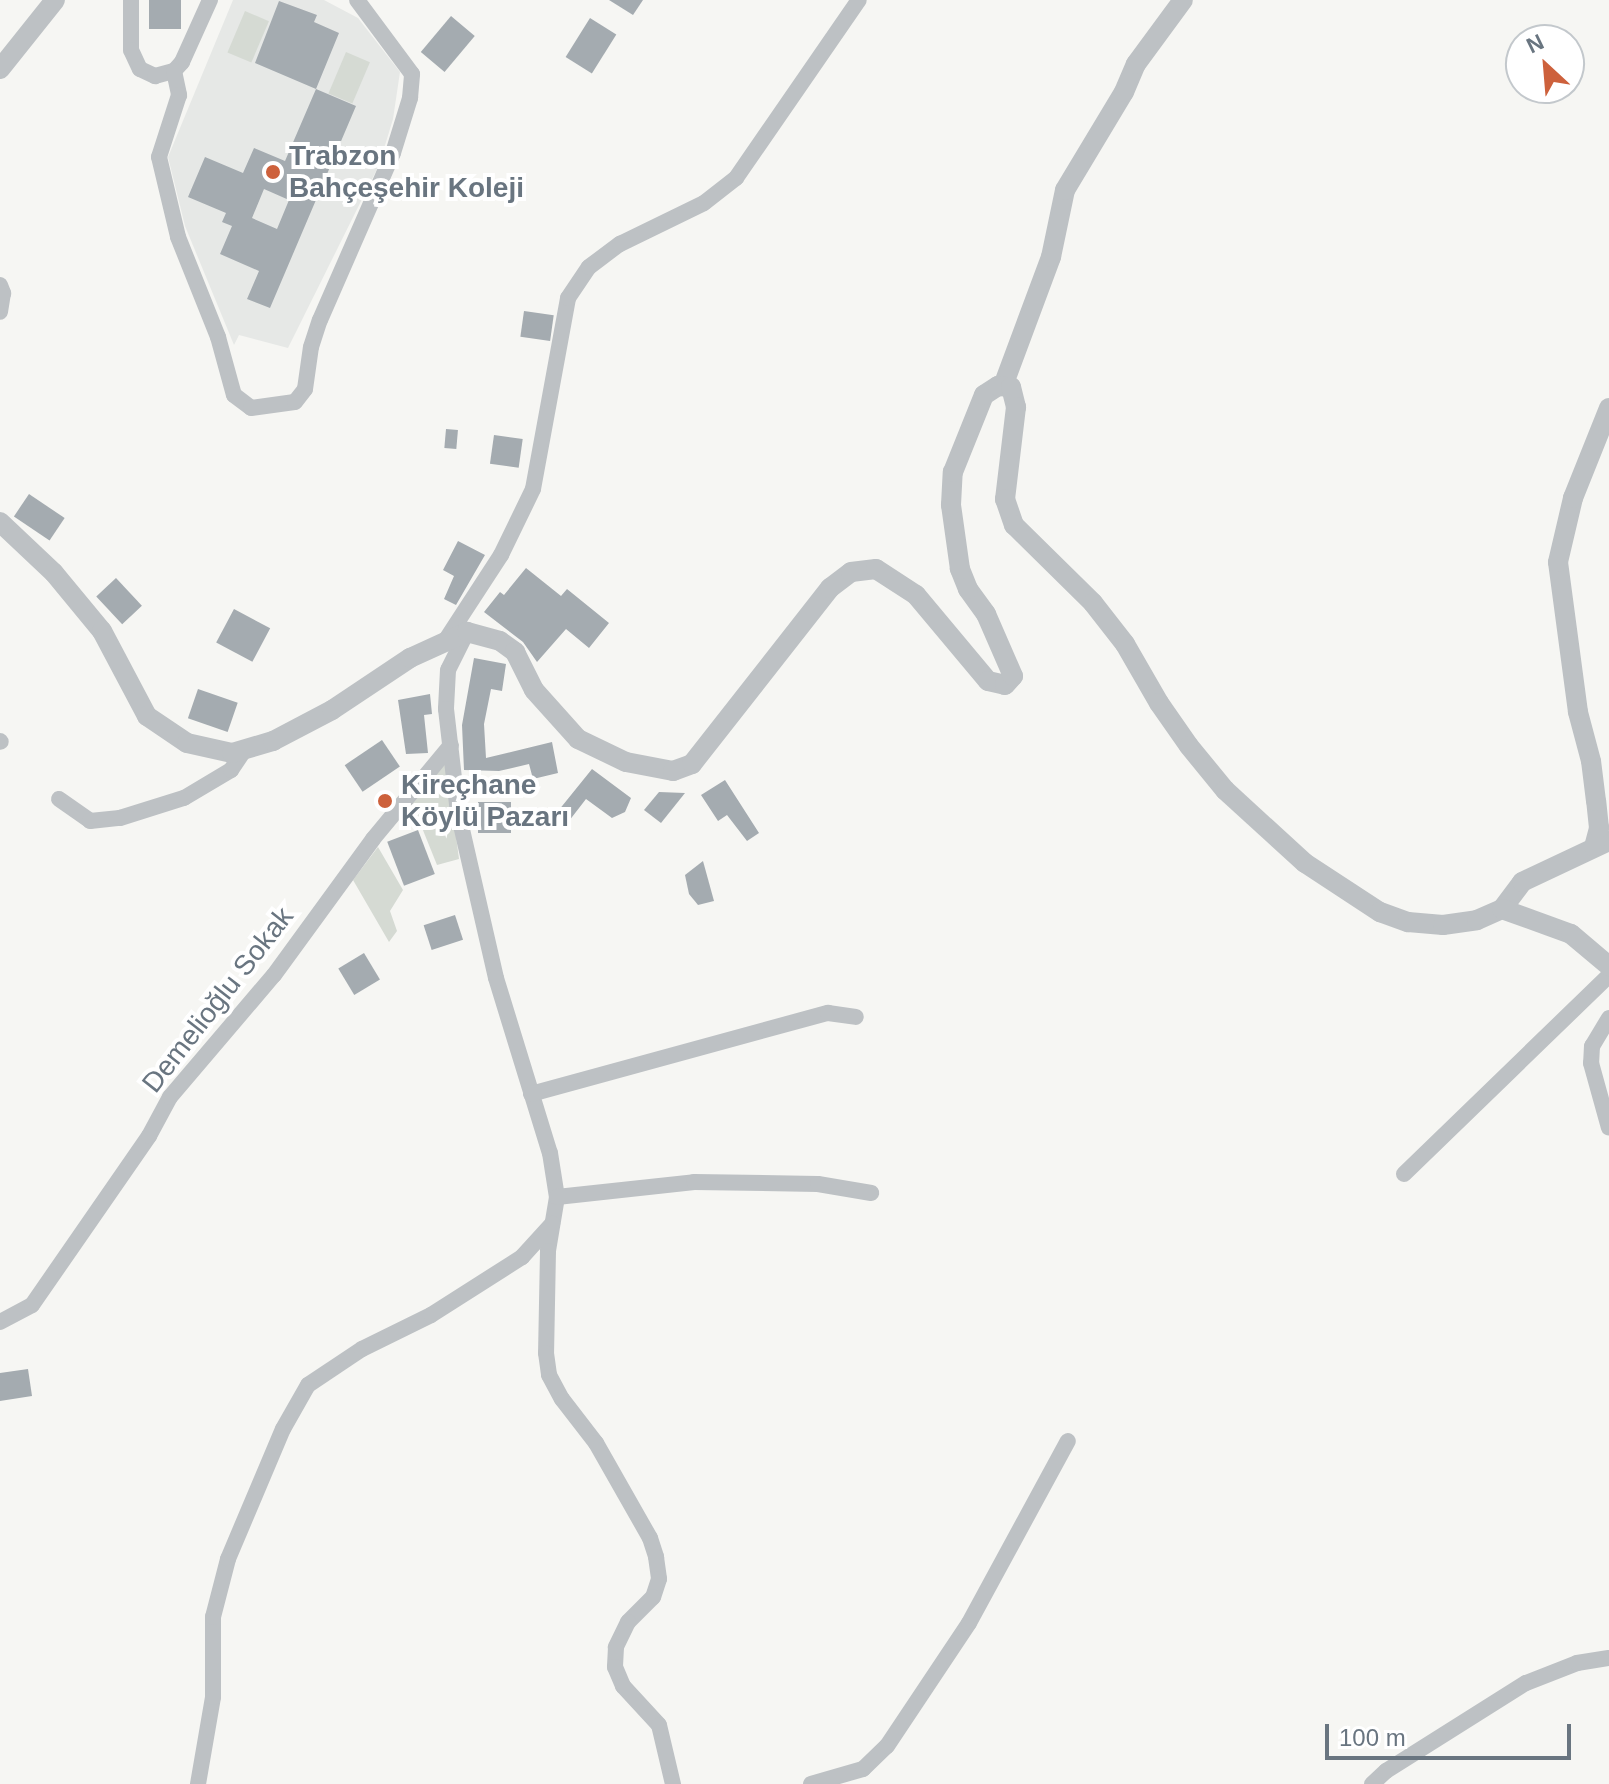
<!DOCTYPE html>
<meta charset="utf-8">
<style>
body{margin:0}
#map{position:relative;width:1609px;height:1784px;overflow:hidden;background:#f6f6f3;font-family:Helvetica,sans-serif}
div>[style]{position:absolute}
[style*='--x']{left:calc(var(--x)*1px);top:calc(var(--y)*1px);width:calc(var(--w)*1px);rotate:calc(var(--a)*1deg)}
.built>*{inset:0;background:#e6e8e6}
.green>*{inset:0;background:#d5dad3;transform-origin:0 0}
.building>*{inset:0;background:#a4abb0;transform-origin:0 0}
.minor>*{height:16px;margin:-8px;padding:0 8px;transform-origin:8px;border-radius:8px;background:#bdc1c4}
.tertiary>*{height:20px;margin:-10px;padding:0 10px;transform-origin:10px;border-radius:10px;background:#bdc1c4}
.dots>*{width:22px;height:22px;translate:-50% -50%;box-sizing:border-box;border:4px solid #fff;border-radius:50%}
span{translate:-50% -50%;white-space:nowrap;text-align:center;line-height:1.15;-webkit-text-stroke:8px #fff;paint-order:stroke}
.poi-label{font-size:28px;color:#697580;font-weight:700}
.left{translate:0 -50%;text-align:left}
.street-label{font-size:28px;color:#697580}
.north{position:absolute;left:1505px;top:24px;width:80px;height:80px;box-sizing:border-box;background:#fff;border:2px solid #c3c8cc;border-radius:50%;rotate:334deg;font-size:22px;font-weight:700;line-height:32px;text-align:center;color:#697580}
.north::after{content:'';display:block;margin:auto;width:28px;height:36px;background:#cd613c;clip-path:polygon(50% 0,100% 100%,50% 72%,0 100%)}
.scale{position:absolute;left:1325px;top:1724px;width:246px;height:36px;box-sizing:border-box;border:4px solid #697580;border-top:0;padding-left:10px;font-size:24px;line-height:28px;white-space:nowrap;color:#697580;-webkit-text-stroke:6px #fff;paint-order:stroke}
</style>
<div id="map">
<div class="built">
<i style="clip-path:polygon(233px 0,324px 0,358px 18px,400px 72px,393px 119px,379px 165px,288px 348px,239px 335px,234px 345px,185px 226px,168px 157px)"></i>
</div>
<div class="green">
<i style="left:245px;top:11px;width:26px;height:45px;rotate:23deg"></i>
<i style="left:346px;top:52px;width:26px;height:45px;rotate:23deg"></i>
<i style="clip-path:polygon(446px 760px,459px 859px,437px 865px,412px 803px)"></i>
<i style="clip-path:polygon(378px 847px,403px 890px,390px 911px,397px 931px,389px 942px,353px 880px)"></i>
</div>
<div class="building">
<i style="left:149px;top:0;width:32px;height:29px"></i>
<i style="clip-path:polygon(609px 0,643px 0,633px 15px)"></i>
<i style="clip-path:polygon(279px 1px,317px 15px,314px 22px,339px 33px,316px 89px,255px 63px)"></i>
<i style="left:451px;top:16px;width:31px;height:47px;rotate:40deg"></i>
<i style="left:590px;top:18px;width:31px;height:46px;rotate:32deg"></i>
<i style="clip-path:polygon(evenodd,316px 89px,356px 106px,270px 308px,247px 299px,259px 271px,220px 254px,232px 226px,222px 222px,226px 213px,188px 197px,205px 157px,243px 173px,254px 148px,285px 161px,316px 89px,264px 189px,289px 200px,277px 229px,252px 218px,264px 189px)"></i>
<i style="left:524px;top:311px;width:30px;height:26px;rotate:8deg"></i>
<i style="left:446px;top:429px;width:12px;height:19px;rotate:5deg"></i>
<i style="left:494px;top:435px;width:29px;height:29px;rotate:8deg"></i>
<i style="left:29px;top:494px;width:43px;height:27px;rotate:34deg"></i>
<i style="clip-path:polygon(458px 541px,485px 555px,456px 605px,444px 599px,454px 576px,443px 570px)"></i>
<i style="clip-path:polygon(526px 568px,561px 596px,567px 589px,609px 623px,589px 648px,566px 629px,537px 662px,523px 642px,484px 612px,500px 592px,504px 595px)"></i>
<i style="left:116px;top:578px;width:38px;height:27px;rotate:47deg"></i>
<i style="left:234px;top:609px;width:41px;height:38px;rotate:28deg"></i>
<i style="clip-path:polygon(474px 658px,506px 664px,502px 691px,491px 689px,484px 724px,486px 758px,552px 742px,558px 773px,533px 779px,529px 764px,499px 771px,464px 770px,462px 725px)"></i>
<i style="left:198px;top:689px;width:42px;height:31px;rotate:19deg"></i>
<i style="clip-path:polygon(430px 694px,432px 714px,424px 715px,428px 753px,406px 754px,398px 700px)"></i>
<i style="left:382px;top:740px;width:32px;height:45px;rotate:56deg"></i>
<i style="clip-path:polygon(592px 769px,631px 798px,625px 812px,612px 818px,586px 799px,562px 830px,550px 821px)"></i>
<i style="clip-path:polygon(725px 780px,759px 833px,747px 841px,727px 815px,718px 821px,701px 795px)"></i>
<i style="clip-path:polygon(659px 792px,685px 793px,661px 823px,644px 810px)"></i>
<i style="left:478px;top:802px;width:33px;height:31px"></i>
<i style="left:418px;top:830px;width:47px;height:33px;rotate:69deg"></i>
<i style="clip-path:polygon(703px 861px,714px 901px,698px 905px,689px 894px,685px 875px)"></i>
<i style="left:455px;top:915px;width:26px;height:33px;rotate:72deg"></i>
<i style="left:364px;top:953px;width:31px;height:30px;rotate:59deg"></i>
<i style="clip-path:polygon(28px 1369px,32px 1396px,0 1401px,0 1373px)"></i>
</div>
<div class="minor">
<i style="--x:131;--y:0;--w:50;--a:90"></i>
<i style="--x:131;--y:50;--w:21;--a:65"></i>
<i style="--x:140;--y:69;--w:17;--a:25"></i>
<i style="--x:155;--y:76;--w:20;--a:-15"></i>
<i style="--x:174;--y:71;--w:12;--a:-48"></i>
<i style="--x:182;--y:62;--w:68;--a:-65.7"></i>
<i style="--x:174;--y:71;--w:25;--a:78"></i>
<i style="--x:179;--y:95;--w:65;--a:107.9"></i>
<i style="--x:159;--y:157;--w:82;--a:76.6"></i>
<i style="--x:178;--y:237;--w:108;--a:68.2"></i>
<i style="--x:218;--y:337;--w:60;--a:74.6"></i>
<i style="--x:234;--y:395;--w:21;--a:37"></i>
<i style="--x:251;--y:408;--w:44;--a:-7.8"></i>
<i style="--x:295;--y:402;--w:16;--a:-52"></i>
<i style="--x:305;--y:389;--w:42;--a:-81.9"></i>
<i style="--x:311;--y:347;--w:28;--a:-72"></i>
<i style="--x:320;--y:320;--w:182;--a:-66.4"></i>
<i style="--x:393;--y:153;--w:58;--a:-72.8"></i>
<i style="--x:410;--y:98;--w:24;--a:-85"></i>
<i style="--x:412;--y:74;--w:92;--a:-126.6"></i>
<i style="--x:0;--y:285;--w:9;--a:69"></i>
<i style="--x:3;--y:293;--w:19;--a:99"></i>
<i style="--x:467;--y:632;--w:42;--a:116.6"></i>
<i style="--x:448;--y:670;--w:39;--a:93"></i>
<i style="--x:446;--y:709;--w:104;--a:83.4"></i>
<i style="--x:458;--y:812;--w:170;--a:77.1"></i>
<i style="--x:496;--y:978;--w:183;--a:72.9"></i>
<i style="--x:550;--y:1153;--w:45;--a:81"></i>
<i style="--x:557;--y:1197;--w:55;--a:99.5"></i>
<i style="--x:548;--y:1251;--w:102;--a:91.1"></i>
<i style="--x:546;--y:1353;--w:22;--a:82"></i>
<i style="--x:549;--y:1375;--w:27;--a:62"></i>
<i style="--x:562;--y:1399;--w:56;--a:52.3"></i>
<i style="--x:596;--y:1443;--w:109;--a:60.4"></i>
<i style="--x:650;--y:1538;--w:20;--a:72"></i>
<i style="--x:656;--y:1557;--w:22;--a:82"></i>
<i style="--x:659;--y:1579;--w:19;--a:108"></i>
<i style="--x:653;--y:1597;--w:35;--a:135"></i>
<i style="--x:628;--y:1622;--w:28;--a:116"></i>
<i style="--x:616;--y:1647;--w:20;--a:93"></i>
<i style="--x:615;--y:1667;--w:21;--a:67"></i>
<i style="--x:623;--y:1686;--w:53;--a:47.3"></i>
<i style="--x:659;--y:1725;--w:61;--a:76.7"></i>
<i style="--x:445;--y:641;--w:103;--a:-56.9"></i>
<i style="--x:501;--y:555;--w:73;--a:-64.1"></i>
<i style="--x:533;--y:489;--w:194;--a:-79.6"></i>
<i style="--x:568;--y:298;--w:37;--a:-56"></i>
<i style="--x:589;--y:267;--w:39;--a:-37"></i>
<i style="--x:620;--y:244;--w:93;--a:-26"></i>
<i style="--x:704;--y:203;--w:41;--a:-38"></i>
<i style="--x:736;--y:178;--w:216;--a:-55.4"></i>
<i style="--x:0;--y:741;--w:1;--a:45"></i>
<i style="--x:59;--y:799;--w:38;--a:35"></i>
<i style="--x:90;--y:821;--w:30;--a:-6"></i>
<i style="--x:120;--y:818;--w:67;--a:-17.4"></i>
<i style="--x:184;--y:798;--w:55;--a:-30.8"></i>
<i style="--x:231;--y:770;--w:25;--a:-56"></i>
<i style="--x:1609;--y:1018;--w:33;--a:121"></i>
<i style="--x:1592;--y:1046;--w:17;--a:93"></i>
<i style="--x:1591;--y:1063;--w:67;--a:74.5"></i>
<i style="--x:531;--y:1094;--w:308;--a:-15.3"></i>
<i style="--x:828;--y:1013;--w:28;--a:8"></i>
<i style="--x:1404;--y:1174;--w:286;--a:-44.1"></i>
<i style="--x:557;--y:1197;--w:138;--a:-6.2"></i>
<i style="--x:694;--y:1182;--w:124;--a:0.9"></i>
<i style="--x:818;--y:1184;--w:54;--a:9.6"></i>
<i style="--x:0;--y:1322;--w:36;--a:-28"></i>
<i style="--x:32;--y:1305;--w:206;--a:-55.3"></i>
<i style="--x:149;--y:1136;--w:44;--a:-61.7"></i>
<i style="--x:170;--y:1097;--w:160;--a:-49.6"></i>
<i style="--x:274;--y:975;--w:168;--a:-53.9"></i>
<i style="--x:373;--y:839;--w:122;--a:-50.3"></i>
<i style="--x:198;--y:1784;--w:88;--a:-80.2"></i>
<i style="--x:213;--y:1697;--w:80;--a:-90"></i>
<i style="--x:213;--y:1617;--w:60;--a:-75.5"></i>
<i style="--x:228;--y:1559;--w:141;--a:-67.1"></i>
<i style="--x:283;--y:1429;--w:51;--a:-60.4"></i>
<i style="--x:308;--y:1385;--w:65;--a:-33.7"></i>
<i style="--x:362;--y:1349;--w:77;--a:-26.2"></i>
<i style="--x:431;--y:1315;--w:108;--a:-32.5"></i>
<i style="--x:522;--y:1257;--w:45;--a:-47.7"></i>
<i style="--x:811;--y:1784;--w:54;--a:-16.1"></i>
<i style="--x:863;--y:1769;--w:33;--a:-44"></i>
<i style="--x:887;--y:1746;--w:148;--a:-56.3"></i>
<i style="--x:969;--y:1623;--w:207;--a:-61.5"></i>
<i style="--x:1372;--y:1784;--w:19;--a:-43"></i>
<i style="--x:1386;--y:1771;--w:165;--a:-32.2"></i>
<i style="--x:1526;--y:1683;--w:55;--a:-21.4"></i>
<i style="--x:1577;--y:1663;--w:32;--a:-9"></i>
</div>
<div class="tertiary">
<i style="--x:0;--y:69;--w:88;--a:-51.4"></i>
<i style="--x:1003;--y:386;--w:138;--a:-69.6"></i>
<i style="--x:1051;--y:257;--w:68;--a:-78.2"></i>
<i style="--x:1065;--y:190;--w:114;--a:-59"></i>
<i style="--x:1124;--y:92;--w:30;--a:-67"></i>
<i style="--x:1136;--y:64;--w:79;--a:-53.7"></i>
<i style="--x:0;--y:522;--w:74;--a:43.4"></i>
<i style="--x:54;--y:573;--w:75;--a:50.4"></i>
<i style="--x:102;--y:631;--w:96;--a:62.1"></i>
<i style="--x:147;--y:716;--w:48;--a:34"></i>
<i style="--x:187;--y:743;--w:46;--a:12.5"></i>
<i style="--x:232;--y:753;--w:43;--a:-16.3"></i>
<i style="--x:273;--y:741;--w:67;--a:-27.7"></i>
<i style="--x:332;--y:710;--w:94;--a:-33.7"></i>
<i style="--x:410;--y:658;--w:63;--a:-24.5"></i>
<i style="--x:467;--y:632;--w:34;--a:15"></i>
<i style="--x:500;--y:641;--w:19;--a:36"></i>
<i style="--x:515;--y:652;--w:42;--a:63.4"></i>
<i style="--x:534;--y:690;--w:66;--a:48.1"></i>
<i style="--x:578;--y:739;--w:53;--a:25.6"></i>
<i style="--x:626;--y:762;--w:48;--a:10.8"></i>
<i style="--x:673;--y:771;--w:20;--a:-20"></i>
<i style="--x:692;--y:764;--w:224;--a:-51.9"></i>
<i style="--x:830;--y:588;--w:26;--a:-37"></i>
<i style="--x:851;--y:572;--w:25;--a:-7"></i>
<i style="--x:876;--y:569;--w:48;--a:33"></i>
<i style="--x:916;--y:595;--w:112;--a:50.1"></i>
<i style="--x:988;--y:681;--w:17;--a:13"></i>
<i style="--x:1005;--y:685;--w:12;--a:-48"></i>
<i style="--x:1013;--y:676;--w:68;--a:-113.5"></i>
<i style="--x:986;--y:614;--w:31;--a:-126"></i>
<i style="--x:968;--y:589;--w:22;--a:-112"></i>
<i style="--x:960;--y:569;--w:65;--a:-98"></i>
<i style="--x:951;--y:505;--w:33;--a:-87"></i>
<i style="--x:953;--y:472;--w:83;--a:-68.1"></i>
<i style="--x:984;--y:395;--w:17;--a:-33"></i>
<i style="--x:998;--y:386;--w:13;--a:4"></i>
<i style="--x:1011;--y:387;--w:21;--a:76"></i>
<i style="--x:1016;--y:407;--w:93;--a:96.8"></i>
<i style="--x:1005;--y:499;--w:28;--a:71"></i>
<i style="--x:1014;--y:525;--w:111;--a:44.6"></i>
<i style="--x:1093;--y:603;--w:52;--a:52"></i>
<i style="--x:1125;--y:644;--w:68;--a:60"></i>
<i style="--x:1159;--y:703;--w:52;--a:55.1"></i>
<i style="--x:1189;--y:746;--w:57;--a:50.7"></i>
<i style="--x:1225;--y:790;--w:108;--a:42.4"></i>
<i style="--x:1305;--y:863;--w:90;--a:33.2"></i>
<i style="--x:1380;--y:912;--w:30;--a:20"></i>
<i style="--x:1408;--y:922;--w:35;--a:5"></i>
<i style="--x:1443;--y:925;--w:34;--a:-8"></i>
<i style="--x:1477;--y:920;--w:27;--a:-24"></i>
<i style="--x:1502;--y:909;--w:34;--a:-53"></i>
<i style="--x:1522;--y:882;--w:96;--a:-25.2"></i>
<i style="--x:1594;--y:847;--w:20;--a:-75"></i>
<i style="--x:1599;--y:828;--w:27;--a:-96"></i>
<i style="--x:1596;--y:801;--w:40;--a:-97.1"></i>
<i style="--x:1591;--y:761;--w:51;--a:-104.9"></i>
<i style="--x:1578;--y:712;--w:151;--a:-97.6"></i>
<i style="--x:1558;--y:562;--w:66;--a:-76.8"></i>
<i style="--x:1573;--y:498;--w:97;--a:-68.2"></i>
<i style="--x:1502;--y:909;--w:73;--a:19.9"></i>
<i style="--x:1571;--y:934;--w:50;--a:40.1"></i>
</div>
<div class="dots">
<i style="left:273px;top:172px;background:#cd613c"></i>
<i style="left:385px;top:801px;background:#cd613c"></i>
</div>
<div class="poi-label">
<span class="left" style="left:289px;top:172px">Trabzon<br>Bahçeşehir Koleji</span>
<span class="left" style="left:401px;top:801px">Kireçhane<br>Köylü Pazarı</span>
</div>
<div class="street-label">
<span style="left:218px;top:1000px;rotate:-52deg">Demelioğlu Sokak</span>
</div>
<div class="north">N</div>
<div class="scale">100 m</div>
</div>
